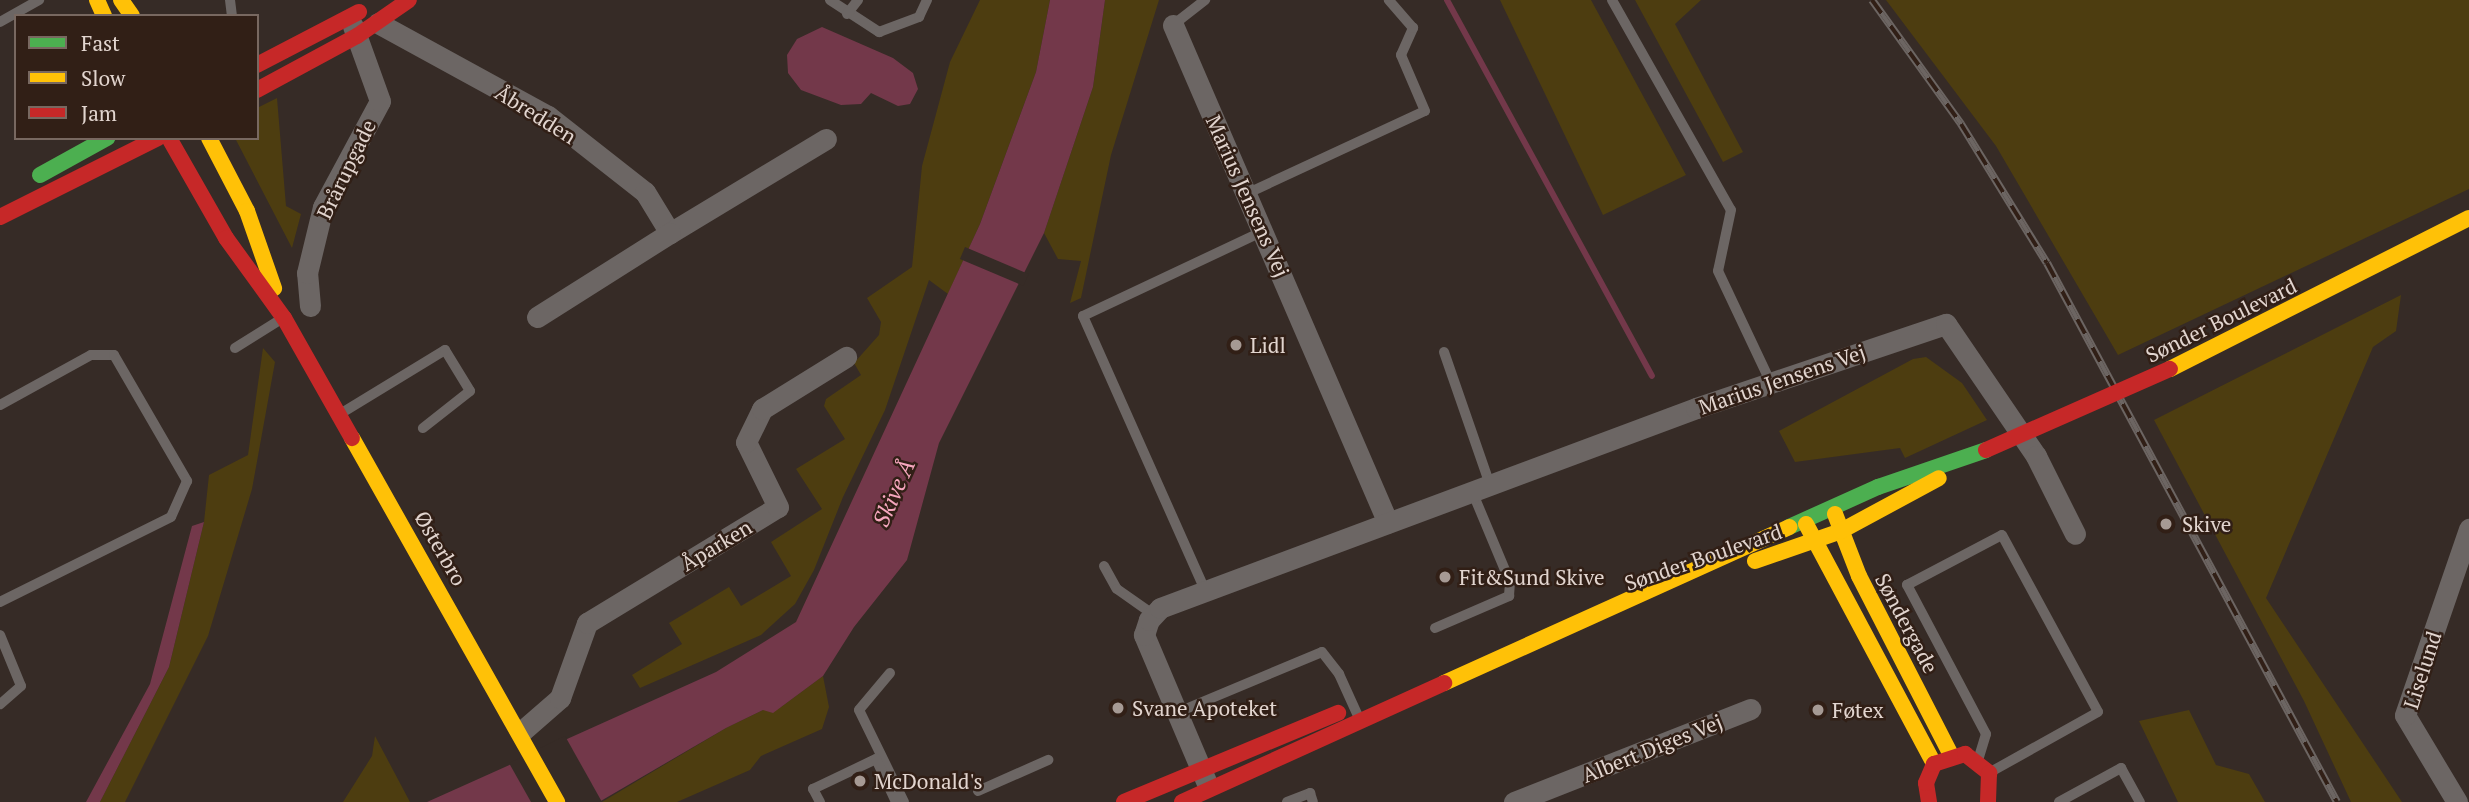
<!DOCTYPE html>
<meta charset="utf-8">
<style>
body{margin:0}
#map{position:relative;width:2469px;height:802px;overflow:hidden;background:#362b26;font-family:"PT Serif",serif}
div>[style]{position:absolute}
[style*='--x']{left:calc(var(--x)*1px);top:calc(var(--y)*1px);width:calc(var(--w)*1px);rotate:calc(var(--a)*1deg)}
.green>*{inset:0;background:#4d3d10}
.water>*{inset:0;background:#73384a}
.pier>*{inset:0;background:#362b26;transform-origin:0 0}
.stream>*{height:6px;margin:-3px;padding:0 3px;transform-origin:3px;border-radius:3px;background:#73384a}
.lane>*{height:10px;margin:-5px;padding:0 5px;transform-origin:5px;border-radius:5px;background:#6c6664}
.street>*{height:21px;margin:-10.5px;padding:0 10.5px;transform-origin:10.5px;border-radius:10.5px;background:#6c6664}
.fast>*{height:16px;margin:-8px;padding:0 8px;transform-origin:8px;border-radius:8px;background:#4caf50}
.slow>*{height:16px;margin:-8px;padding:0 8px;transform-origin:8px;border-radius:8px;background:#ffc107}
.jam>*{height:16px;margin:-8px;padding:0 8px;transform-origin:8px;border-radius:8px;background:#c62828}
.rail>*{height:8px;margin-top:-4px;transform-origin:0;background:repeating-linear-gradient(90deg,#311f16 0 16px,#6c6562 0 32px);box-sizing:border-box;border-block:2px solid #6c6562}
.jam-bridge>*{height:16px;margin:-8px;padding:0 8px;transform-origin:8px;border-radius:8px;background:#c62828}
.dots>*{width:19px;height:19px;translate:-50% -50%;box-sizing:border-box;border:4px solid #311f16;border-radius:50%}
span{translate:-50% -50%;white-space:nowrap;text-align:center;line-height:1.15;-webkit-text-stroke:5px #311f16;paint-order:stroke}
.street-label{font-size:21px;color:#e2d5cf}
.poi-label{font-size:21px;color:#e2d5cf}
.left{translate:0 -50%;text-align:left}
.water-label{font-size:23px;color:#f6a7be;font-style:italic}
.legend{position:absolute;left:14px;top:14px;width:245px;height:126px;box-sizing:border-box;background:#311f16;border:2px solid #786860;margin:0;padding:9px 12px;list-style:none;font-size:21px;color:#e2d5cf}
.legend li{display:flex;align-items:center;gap:14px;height:35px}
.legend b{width:35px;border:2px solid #786860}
</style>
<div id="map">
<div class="green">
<i style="clip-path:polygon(980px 0,1050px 0,1036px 72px,980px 224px,948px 294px,929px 280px,885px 410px,843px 497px,814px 570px,795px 604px,761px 635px,640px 688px,632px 675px,682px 644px,669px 623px,729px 587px,741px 606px,791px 576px,771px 542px,822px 509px,796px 469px,845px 439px,824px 406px,826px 399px,861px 375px,854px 363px,879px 335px,881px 322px,867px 298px,912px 267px,922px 166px,950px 62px)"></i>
<i style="clip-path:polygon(1105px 0,1159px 0,1111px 155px,1081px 298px,1070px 303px,1081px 261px,1058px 259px,1044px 233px,1093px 87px)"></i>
<i style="clip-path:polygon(1500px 0,1591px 0,1686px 175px,1603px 215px)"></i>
<i style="clip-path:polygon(1635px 0,1701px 0,1675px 24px,1743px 152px,1723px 162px)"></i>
<i style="clip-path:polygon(1886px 0,2469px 0,2469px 189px,2118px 355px,1996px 146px)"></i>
<i style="clip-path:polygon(277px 98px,286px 206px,301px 214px,292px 248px,235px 138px,257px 138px,257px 108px)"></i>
<i style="clip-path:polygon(2401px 295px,2396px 331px,2373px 347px,2266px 598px,2402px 802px,2351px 802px,2304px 701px,2154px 420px)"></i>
<i style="clip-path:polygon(263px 348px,275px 362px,252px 489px,208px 636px,125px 802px,100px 802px,169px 667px,204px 522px,209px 475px,248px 455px)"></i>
<i style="clip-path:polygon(1926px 357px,1962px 383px,1987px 420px,1905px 458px,1900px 448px,1795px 462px,1779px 431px,1913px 359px)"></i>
<i style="clip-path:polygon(823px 676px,829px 707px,822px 729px,761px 756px,750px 770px,677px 802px,602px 802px,726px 728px,763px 710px,781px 707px)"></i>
<i style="clip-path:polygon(2189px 710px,2216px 765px,2249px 774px,2265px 802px,2178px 802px,2139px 721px)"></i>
<i style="clip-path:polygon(375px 736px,410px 802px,343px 802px,372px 756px)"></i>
</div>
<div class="water">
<i style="clip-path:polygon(1050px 0,1105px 0,1093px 87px,1044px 233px,939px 443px,907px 560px,854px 627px,823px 676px,773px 713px,763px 710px,726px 728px,599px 802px,427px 802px,716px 672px,796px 622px,980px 224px,1036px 72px)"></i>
<i style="clip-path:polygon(822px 27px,893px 58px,913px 73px,918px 89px,910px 104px,898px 106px,871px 93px,861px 104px,841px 105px,801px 90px,788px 73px,787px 55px,797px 39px)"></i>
<i style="clip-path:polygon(204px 522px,169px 667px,100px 802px,86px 802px,150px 684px,192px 526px)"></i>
</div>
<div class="pier">
<i style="left:965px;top:247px;width:69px;height:13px;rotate:23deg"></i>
<i style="clip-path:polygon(565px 736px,602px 802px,531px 802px,509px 763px)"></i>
</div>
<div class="stream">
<i style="--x:1447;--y:0;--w:428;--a:61.4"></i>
</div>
<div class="lane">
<i style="--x:230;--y:0;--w:16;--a:83"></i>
<i style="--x:830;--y:0;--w:59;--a:33.1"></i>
<i style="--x:879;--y:32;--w:43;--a:-20.6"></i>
<i style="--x:919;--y:17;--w:19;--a:-65"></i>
<i style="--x:1612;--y:0;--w:241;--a:60.5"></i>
<i style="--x:1731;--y:210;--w:62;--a:102"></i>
<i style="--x:1718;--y:271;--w:124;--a:64.7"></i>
<i style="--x:847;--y:14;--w:18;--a:-52"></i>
<i style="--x:0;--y:22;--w:45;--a:-29.4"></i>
<i style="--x:1173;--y:25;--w:41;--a:-38"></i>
<i style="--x:1246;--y:194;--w:197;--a:-24.9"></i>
<i style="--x:1425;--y:111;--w:61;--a:-113.2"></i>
<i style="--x:1401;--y:55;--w:30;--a:-66"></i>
<i style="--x:1413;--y:28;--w:37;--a:-131"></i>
<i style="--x:235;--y:348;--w:57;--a:-32"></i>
<i style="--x:1444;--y:352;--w:141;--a:70.9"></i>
<i style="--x:0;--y:405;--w:104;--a:-28.8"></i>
<i style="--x:91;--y:355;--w:23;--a:0"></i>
<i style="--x:114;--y:355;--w:146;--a:59.9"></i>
<i style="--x:187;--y:481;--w:39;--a:114"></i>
<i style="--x:171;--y:517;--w:191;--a:153.6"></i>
<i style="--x:340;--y:414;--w:123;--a:-31.4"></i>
<i style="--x:445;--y:350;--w:48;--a:58.6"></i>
<i style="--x:470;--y:391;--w:60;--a:141.8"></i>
<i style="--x:1104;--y:566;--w:26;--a:61"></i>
<i style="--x:1117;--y:589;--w:45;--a:35.1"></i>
<i style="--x:1205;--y:590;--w:300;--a:-114"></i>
<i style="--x:1083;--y:316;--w:200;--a:-25.2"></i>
<i style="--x:1435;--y:628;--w:81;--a:-23.4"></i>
<i style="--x:1509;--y:596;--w:14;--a:-86"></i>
<i style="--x:1510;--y:582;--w:99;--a:-112.7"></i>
<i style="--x:0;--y:635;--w:55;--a:67.6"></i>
<i style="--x:21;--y:686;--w:28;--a:139"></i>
<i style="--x:890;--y:673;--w:48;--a:130"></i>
<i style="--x:859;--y:710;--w:102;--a:63.9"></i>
<i style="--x:1176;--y:713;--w:158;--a:-22.7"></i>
<i style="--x:1322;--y:652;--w:28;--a:52"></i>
<i style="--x:1339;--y:674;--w:48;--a:65.6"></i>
<i style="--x:1979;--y:757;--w:24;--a:-73"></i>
<i style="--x:1986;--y:734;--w:169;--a:-117.9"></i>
<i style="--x:1907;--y:585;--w:107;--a:-27.8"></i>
<i style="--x:2002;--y:535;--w:201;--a:61.5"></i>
<i style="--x:2098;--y:712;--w:125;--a:150.8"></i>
<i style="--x:978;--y:791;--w:77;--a:-23.9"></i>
<i style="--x:820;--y:802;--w:15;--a:-118"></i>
<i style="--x:813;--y:789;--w:70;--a:-25.5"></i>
<i style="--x:876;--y:759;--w:47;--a:65.1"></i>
<i style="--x:1287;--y:802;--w:25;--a:-21"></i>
<i style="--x:1310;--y:793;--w:9;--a:72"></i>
<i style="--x:2059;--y:802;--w:71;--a:-28.7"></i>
<i style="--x:2121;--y:768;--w:39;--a:61"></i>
</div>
<div class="street">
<i style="--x:378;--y:23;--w:194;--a:28.7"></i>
<i style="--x:548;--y:116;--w:123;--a:38.1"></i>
<i style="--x:645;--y:192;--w:48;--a:58.6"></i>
<i style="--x:670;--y:233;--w:182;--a:-31.1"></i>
<i style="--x:1173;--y:25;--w:542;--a:66.65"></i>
<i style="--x:310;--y:306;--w:33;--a:-95"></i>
<i style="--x:307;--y:273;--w:68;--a:-76.4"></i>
<i style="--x:323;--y:207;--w:120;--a:-61.7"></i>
<i style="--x:380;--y:101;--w:80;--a:-109.8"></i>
<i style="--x:537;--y:317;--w:157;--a:-32.3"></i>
<i style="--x:521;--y:732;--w:52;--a:-41.1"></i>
<i style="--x:560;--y:698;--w:80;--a:-70.2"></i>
<i style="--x:587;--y:623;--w:223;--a:-31.3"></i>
<i style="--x:778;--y:507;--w:72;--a:-116.2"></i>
<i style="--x:746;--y:442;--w:37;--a:-64"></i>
<i style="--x:762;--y:409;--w:99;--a:-31.8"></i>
<i style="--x:1206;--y:781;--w:159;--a:-113"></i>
<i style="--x:1144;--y:635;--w:16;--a:-72"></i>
<i style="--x:1149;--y:620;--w:16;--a:-47"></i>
<i style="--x:1160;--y:608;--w:572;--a:-20.46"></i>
<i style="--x:1696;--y:408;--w:264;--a:-18.6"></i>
<i style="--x:1946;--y:324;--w:160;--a:55.7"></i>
<i style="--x:2036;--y:456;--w:87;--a:63.4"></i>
<i style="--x:1514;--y:802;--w:254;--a:-21.5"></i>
<i style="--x:2457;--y:802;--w:101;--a:-120.9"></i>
<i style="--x:2405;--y:715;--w:197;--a:-71"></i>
</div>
<div class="fast">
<i style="--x:40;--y:175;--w:77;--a:-28.9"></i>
<i style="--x:1789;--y:527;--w:98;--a:-24.2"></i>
<i style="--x:1878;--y:487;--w:114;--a:-18.9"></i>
</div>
<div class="slow">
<i style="--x:97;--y:0;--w:17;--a:66"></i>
<i style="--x:121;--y:0;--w:19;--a:55"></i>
<i style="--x:209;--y:138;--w:82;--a:62.5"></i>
<i style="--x:247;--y:211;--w:82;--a:70.7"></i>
<i style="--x:2170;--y:369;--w:335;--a:-26.8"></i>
<i style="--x:352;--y:438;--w:418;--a:60.6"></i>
<i style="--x:1835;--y:514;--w:66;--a:68.8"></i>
<i style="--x:1859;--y:576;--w:201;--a:62.8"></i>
<i style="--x:1806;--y:524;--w:272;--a:61.9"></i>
<i style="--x:1755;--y:561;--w:91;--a:-19.2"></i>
<i style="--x:1841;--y:531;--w:111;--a:-28.4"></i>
<i style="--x:1444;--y:683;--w:379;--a:-24.3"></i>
</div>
<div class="jam">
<i style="--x:257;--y:65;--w:115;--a:-27.5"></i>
<i style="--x:257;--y:90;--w:114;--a:-28.4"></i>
<i style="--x:357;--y:36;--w:63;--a:-34.7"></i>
<i style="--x:169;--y:138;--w:115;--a:60.3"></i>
<i style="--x:226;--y:238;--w:99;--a:54.1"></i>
<i style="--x:284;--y:318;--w:138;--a:60.5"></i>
<i style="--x:0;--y:217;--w:177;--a:-26.6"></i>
<i style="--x:1124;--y:802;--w:232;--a:-22.6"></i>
<i style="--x:1182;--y:802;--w:288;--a:-24.4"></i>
<i style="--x:1929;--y:802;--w:19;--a:-99"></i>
<i style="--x:1926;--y:783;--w:21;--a:-67"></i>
<i style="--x:1934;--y:764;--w:33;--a:-18"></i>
<i style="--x:1965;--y:754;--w:31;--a:38"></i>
<i style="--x:1989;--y:773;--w:29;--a:92"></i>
</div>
<div class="rail">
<i style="--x:1872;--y:0;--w:153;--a:54.3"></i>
<i style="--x:1961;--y:124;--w:163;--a:58.3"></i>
<i style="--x:2047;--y:263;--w:612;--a:61.72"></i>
</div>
<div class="jam-bridge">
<i style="--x:1986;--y:450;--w:201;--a:-23.8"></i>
</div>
<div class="dots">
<i style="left:1236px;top:345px;background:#a69a94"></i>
<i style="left:2166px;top:524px;background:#a69a94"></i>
<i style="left:1445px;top:577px;background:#a69a94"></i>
<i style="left:1118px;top:708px;background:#a69a94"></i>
<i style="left:1818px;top:710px;background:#a69a94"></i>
<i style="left:860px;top:781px;background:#a69a94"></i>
</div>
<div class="street-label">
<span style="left:536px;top:114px;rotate:32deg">Åbredden</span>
<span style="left:346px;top:169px;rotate:-64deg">Brårupgade</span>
<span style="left:1248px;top:196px;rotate:66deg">Marius Jensens Vej</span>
<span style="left:2221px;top:320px;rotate:-26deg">Sønder Boulevard</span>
<span style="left:1782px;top:379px;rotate:-19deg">Marius Jensens Vej</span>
<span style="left:716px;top:545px;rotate:-31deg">Åparken</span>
<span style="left:441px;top:548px;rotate:60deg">Østerbro</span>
<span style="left:1703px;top:557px;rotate:-19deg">Sønder Boulevard</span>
<span style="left:1907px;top:623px;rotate:62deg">Søndergade</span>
<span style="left:2422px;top:670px;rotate:-72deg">Liselund</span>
<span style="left:1652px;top:748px;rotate:-22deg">Albert Diges Vej</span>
</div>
<div class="poi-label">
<span class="left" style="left:1250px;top:345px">Lidl</span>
<span class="left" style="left:2182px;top:524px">Skive</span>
<span class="left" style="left:1459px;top:577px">Fit&amp;Sund Skive</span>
<span class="left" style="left:1132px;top:708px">Svane Apoteket</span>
<span class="left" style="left:1832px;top:710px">Føtex</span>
<span class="left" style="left:874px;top:781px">McDonald's</span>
</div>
<div class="water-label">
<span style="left:894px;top:493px;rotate:-66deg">Skive Å</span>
</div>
<ul class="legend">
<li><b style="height:9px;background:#4caf50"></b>Fast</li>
<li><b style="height:9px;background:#ffc107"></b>Slow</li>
<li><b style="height:9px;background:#c62828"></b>Jam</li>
</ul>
</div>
